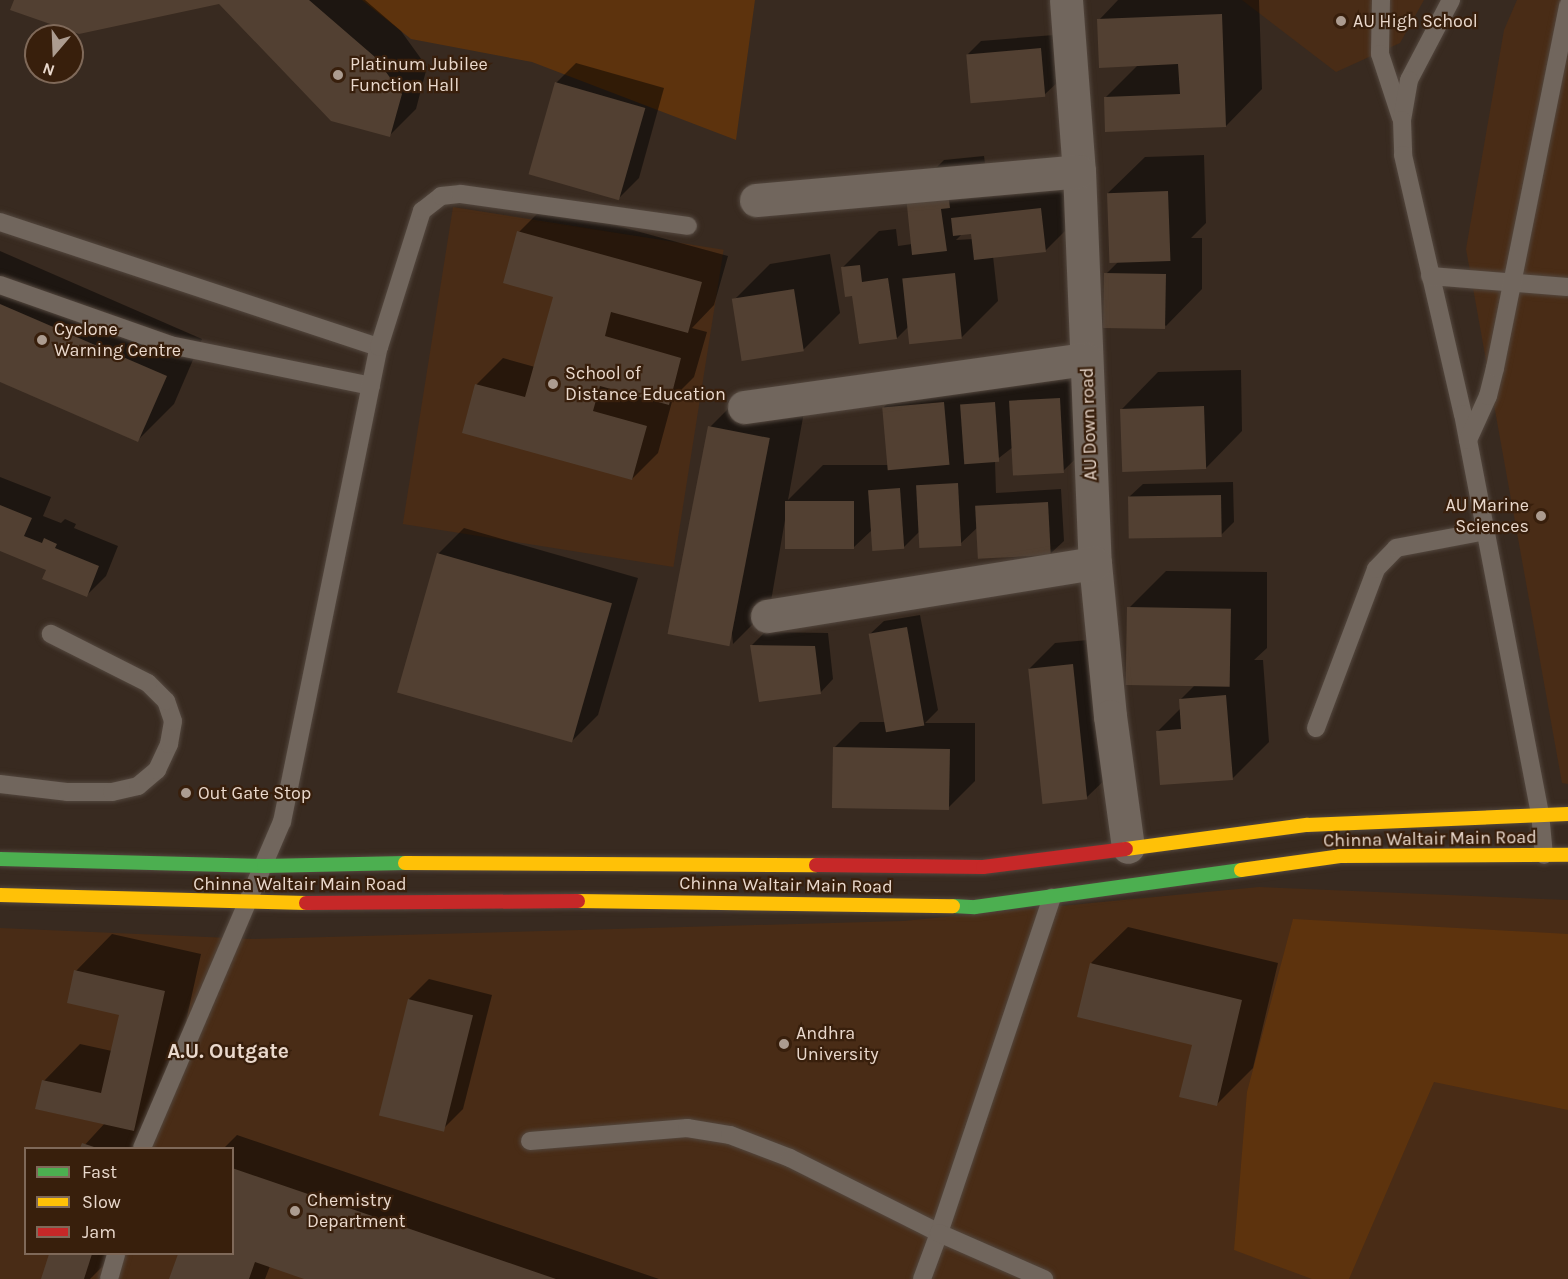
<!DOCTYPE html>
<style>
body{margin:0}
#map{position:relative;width:1568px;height:1279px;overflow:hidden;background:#382a20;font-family:Karla,sans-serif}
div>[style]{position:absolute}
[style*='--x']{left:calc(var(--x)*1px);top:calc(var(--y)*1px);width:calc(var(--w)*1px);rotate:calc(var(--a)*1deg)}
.built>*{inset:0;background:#492c16;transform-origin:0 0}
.green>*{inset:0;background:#5d330d}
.shadow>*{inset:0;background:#0007}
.building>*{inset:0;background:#524032;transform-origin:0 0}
.roads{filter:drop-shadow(0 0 2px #53473e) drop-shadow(0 0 2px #53473e)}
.lane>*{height:18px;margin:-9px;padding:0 9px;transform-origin:9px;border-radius:9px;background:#71665d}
.street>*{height:33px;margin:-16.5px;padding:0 16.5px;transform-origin:16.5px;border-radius:16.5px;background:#71665d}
.fast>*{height:14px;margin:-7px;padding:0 7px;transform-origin:7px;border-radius:7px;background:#4caf50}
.slow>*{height:14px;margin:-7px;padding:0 7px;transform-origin:7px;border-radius:7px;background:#ffc107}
.jam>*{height:14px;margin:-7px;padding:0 7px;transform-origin:7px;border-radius:7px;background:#c62828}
.dots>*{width:16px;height:16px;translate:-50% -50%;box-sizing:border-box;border:3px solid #381f0c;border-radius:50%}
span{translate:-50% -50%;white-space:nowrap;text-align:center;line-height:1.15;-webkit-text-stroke:4.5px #381f0c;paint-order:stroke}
.poi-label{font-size:18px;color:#ead9cd}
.left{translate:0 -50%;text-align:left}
.right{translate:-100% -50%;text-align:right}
.street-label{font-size:18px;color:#ead9cd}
.quarter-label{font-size:21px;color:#ead9cd;font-weight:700}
.legend{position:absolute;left:24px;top:1147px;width:210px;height:108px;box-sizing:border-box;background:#381f0c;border:2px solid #7f6959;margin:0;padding:8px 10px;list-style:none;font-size:18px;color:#ead9cd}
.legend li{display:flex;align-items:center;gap:12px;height:30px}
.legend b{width:30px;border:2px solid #7f6959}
.north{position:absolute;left:24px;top:24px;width:60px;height:60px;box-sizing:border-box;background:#381f0c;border:2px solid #7f6959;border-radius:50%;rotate:199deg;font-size:16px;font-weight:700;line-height:24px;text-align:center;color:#ead9cd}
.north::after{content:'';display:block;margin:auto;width:21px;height:27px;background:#ac9c90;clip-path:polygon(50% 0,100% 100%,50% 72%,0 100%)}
</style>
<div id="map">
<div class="built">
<i style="clip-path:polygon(1242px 0,1424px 0,1400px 43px,1336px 72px)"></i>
<i style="clip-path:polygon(1517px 0,1568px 0,1568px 784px,1562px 783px,1466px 249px,1504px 30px)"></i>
<i style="left:453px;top:207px;width:274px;height:321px;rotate:9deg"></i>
<i style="clip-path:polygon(evenodd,1259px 887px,1568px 900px,1568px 1279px,0 1279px,0 928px,253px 939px,903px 921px,1259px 887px,26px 1148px,232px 1148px,232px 1254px,26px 1254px,26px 1148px)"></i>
</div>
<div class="green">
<i style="clip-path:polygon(362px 0,755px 0,736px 140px,532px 62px,411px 39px)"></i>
<i style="clip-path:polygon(1293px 919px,1568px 934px,1568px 1110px,1434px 1082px,1349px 1279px,1312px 1279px,1234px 1250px,1247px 1092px)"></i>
</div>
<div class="shadow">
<i style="clip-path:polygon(16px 0,365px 0,401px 31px,427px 67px,416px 109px,390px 135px,220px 2px)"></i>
<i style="clip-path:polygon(1118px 0,1259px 0,1262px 89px,1226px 126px,1105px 98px,1139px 64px,1099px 20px)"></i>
<i style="clip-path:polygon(1054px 35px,1058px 82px,1044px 95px,968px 54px,981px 41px)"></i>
<i style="clip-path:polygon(576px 63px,664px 88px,639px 178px,619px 198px,556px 83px)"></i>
<i style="clip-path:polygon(1204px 155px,1206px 223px,1191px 238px,1202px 238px,1202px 289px,1166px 326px,1106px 274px,1119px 261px,1108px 193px,1145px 157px)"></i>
<i style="clip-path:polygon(evenodd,984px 156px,986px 170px,1077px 172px,1082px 214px,1045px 251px,993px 256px,998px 301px,961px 338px,908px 327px,897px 338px,854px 294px,842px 268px,879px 231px,896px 229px,898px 246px,912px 244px,907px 197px,944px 160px,984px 156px,972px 232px,973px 239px,956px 240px,963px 233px,972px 232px)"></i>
<i style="clip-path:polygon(545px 206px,728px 256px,714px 305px,692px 328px,707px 332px,694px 377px,673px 398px,658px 453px,632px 479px,464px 432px,477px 384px,503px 358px,535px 367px,555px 296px,519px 232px)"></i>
<i style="clip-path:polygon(0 251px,202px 339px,174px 404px,137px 441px,0 381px)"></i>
<i style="clip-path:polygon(830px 254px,840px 313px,804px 349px,744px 360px,733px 301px,770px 264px)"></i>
<i style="clip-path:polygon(1096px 362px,1100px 435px,1063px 471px,1013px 447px,995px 461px,996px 493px,1061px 489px,1064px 541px,1050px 554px,978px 527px,960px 544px,920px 531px,904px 547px,872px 530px,854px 547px,785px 520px,770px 607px,733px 644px,710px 427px,746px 391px,806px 401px,788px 500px,823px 465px,888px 465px,884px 407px,920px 370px)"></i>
<i style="clip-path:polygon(1241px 370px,1242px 431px,1206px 468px,1122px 409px,1158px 372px)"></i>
<i style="clip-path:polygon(0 477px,51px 497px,43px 516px,61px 523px,65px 519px,76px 524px,74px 528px,118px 546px,106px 576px,86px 596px,48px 569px,0 550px)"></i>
<i style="clip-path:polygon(1233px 482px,1234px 522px,1221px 535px,1129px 497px,1143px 484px)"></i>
<i style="clip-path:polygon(464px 528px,638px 578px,598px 715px,572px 741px,438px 554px)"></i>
<i style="clip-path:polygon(1166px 571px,1267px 572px,1267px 648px,1254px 660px,1263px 660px,1269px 742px,1232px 779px,1157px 732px,1181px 708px,1180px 700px,1196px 684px,1129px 608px)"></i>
<i style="clip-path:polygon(920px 615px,938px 710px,925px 723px,975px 723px,975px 781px,949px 807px,834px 748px,860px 722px,887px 722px,870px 634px,884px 621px)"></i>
<i style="clip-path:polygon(765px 632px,828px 633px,833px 679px,820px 693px,752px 645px)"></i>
<i style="clip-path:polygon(1099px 639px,1114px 771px,1087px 797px,1029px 669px,1055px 643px)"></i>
<i style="clip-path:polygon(1128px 927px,1278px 963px,1253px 1068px,1216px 1105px,1194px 1043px,1091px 963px)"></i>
<i style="clip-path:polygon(112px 934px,201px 954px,170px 1093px,148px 1148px,82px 1148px,105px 1123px,44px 1081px,80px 1044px,112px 1051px,121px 1014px,76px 971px)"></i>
<i style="clip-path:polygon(429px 979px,492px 995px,463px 1109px,443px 1129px,409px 999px)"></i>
<i style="clip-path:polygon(237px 1135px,659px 1279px,308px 1279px,270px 1266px,265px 1279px,171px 1279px,180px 1254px,232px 1254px,232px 1148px,224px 1148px)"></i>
<i style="clip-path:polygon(50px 1254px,115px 1254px,90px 1279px,47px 1279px,43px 1278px)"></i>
</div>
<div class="building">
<i style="clip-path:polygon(14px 0,309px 0,375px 57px,402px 94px,390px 137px,331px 121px,219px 4px,79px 34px,10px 10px)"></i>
<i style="clip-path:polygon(1222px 14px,1226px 127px,1105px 132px,1104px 97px,1180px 94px,1178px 64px,1099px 68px,1097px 19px)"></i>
<i style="left:1041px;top:48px;width:49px;height:75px;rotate:85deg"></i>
<i style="left:555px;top:82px;width:94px;height:96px;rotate:16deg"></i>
<i style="left:1168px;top:191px;width:70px;height:61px;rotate:88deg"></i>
<i style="clip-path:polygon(948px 192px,950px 208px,941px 209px,947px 251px,912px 255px,906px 196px)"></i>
<i style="clip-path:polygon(1041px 208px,1046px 252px,974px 260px,971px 234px,953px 236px,951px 218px)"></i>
<i style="clip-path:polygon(517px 231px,702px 282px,688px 333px,611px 312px,605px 336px,681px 358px,669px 405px,600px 386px,593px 411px,647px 426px,632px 480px,462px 433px,475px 384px,525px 397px,553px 297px,503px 283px)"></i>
<i style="clip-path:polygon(860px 265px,862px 282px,888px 278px,897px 339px,859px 344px,852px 296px,845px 297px,841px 267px)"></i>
<i style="left:955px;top:273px;width:66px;height:53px;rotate:84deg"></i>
<i style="left:1104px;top:273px;width:62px;height:55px;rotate:1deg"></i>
<i style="left:794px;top:289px;width:63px;height:63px;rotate:81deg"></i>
<i style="clip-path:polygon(0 304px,167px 376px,138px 442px,0 382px)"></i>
<i style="left:1060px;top:398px;width:75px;height:51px;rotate:87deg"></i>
<i style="left:944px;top:402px;width:63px;height:62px;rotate:85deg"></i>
<i style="left:995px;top:402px;width:60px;height:35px;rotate:86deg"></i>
<i style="left:1204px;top:406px;width:63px;height:84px;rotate:88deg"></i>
<i style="left:708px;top:426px;width:63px;height:212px;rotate:11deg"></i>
<i style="left:958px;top:483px;width:63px;height:42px;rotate:87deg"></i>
<i style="left:900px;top:488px;width:61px;height:32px;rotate:86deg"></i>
<i style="left:1221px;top:495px;width:42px;height:93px;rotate:89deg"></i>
<i style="left:785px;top:501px;width:69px;height:48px"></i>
<i style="left:1048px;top:502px;width:53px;height:73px;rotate:87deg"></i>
<i style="clip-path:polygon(0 505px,32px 518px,24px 536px,42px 543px,44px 538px,57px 544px,55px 548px,99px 566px,87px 597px,42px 579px,46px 570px,0 551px)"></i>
<i style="left:437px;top:553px;width:182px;height:145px;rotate:16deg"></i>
<i style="left:1127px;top:607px;width:104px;height:78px;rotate:1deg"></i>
<i style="left:907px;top:627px;width:100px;height:39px;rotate:80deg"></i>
<i style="clip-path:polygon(750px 645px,815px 646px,821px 694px,759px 702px)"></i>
<i style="left:1073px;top:664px;width:136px;height:45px;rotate:84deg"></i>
<i style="clip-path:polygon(1226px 695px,1233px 780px,1160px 785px,1156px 731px,1181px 729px,1179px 699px)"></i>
<i style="left:833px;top:747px;width:117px;height:61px;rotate:1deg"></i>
<i style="clip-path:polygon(1090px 963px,1242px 1000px,1217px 1106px,1179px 1097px,1192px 1045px,1077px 1017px)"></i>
<i style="clip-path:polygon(74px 970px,165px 991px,134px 1131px,35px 1109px,42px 1080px,101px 1093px,119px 1015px,67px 1003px)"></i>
<i style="left:408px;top:999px;width:67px;height:120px;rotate:14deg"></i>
<i style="clip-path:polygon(82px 1143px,97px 1148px,80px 1148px)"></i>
<i style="clip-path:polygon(232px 1168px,556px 1279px,304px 1279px,255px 1262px,249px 1279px,169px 1279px,178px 1254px,232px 1254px)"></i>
<i style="clip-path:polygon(49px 1254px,92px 1254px,84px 1279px,41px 1279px)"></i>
</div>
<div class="roads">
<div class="lane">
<i style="--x:1381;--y:0;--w:54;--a:91.1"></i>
<i style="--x:1380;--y:54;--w:67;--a:71.8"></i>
<i style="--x:1451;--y:0;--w:90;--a:117.7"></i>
<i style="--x:1409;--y:80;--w:41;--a:99.9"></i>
<i style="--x:1402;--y:120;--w:35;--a:88"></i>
<i style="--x:1403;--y:155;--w:266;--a:77"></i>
<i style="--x:1463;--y:414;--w:406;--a:79.1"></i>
<i style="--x:1540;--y:813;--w:42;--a:84.6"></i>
<i style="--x:0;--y:222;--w:399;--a:18.3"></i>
<i style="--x:1430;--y:276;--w:138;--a:4.6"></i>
<i style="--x:0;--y:285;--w:180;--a:19.4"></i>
<i style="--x:170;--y:345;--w:205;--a:11.5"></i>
<i style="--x:1468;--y:440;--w:48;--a:-65.6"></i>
<i style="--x:1488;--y:396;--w:29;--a:-76"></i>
<i style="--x:1495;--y:368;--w:370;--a:-78.6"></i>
<i style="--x:1316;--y:728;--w:170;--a:-69.3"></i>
<i style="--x:1376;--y:569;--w:29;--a:-46"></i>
<i style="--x:1396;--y:548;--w:92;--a:-10.7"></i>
<i style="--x:0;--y:784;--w:67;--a:6.8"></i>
<i style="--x:67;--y:792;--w:45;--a:0"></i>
<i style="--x:112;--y:792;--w:27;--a:-13"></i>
<i style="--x:138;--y:786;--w:25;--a:-40"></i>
<i style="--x:157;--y:770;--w:29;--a:-65"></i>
<i style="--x:169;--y:744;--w:23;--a:-80"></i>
<i style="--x:173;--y:721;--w:21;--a:-109"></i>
<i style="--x:166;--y:701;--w:25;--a:-135"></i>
<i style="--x:148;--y:683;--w:109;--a:-153.2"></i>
<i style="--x:530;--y:1141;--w:158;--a:-4.7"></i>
<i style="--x:687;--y:1128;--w:44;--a:9.2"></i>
<i style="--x:730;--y:1135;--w:64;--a:21"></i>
<i style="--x:790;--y:1158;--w:167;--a:26.7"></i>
<i style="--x:939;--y:1233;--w:354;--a:-71.4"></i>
<i style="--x:142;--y:1148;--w:355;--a:-66.8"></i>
<i style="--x:282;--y:822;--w:485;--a:-78.5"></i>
<i style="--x:379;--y:347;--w:143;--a:-72.5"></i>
<i style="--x:422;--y:211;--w:24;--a:-38"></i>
<i style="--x:441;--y:196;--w:20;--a:-6"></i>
<i style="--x:461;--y:194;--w:229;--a:8"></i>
<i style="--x:109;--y:1279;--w:26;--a:-74"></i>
<i style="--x:922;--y:1279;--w:49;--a:-69.7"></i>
<i style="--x:939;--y:1233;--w:115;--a:23.7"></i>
</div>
<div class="street">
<i style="--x:1066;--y:0;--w:171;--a:85.7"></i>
<i style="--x:1079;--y:171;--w:392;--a:87.7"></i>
<i style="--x:1095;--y:563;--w:154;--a:84.4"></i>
<i style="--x:1110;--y:716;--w:132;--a:82.2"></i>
<i style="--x:756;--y:200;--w:324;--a:-5.1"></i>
<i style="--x:744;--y:407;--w:345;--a:-8"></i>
<i style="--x:767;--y:616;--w:332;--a:-9.2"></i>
</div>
<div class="fast">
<i style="--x:0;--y:859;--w:264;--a:1.5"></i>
<i style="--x:264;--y:866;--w:141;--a:-1.2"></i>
<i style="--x:953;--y:906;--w:22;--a:3"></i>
<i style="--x:975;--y:907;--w:269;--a:-7.9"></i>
</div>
<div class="slow">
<i style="--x:1126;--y:849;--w:183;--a:-7.6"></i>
<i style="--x:1307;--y:825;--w:261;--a:-2.4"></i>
<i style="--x:405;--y:863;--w:411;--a:0.3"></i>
<i style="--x:1241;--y:870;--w:100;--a:-8"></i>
<i style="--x:1340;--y:856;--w:228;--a:-0.3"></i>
<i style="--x:0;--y:895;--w:306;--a:1.5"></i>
<i style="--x:578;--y:901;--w:375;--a:0.8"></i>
</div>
<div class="jam">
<i style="--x:816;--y:865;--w:167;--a:0.7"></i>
<i style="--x:983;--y:867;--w:144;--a:-7.2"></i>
<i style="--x:306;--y:903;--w:272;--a:-0.4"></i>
</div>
</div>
<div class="dots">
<i style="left:1341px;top:21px;background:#ac9c90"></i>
<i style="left:338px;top:75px;background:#ac9c90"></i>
<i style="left:42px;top:340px;background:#ac9c90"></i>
<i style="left:553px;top:384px;background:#ac9c90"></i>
<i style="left:1541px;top:516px;background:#ac9c90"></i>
<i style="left:186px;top:793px;background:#ac9c90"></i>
<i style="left:784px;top:1044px;background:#ac9c90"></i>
<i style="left:295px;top:1211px;background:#ac9c90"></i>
</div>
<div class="poi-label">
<span class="left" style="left:1353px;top:21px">AU High School</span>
<span class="left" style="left:350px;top:75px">Platinum Jubilee<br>Function Hall</span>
<span class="left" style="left:54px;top:340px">Cyclone<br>Warning Centre</span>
<span class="left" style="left:565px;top:384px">School of<br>Distance Education</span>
<span class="right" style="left:1529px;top:516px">AU Marine<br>Sciences</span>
<span class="left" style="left:198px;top:793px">Out Gate Stop</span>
<span class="left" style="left:796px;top:1044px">Andhra<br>University</span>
<span class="left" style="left:307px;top:1211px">Chemistry<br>Department</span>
</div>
<div class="street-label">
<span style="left:1089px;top:424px;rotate:-92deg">AU Down road</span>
<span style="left:1430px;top:839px;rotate:-1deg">Chinna Waltair Main Road</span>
<span style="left:300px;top:884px">Chinna Waltair Main Road</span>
<span style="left:786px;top:885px;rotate:1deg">Chinna Waltair Main Road</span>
</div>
<div class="quarter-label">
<span style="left:228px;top:1051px">A.U. Outgate</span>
</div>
<ul class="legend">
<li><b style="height:8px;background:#4caf50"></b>Fast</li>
<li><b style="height:8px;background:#ffc107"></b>Slow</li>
<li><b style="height:8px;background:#c62828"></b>Jam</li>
</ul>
<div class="north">N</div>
</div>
